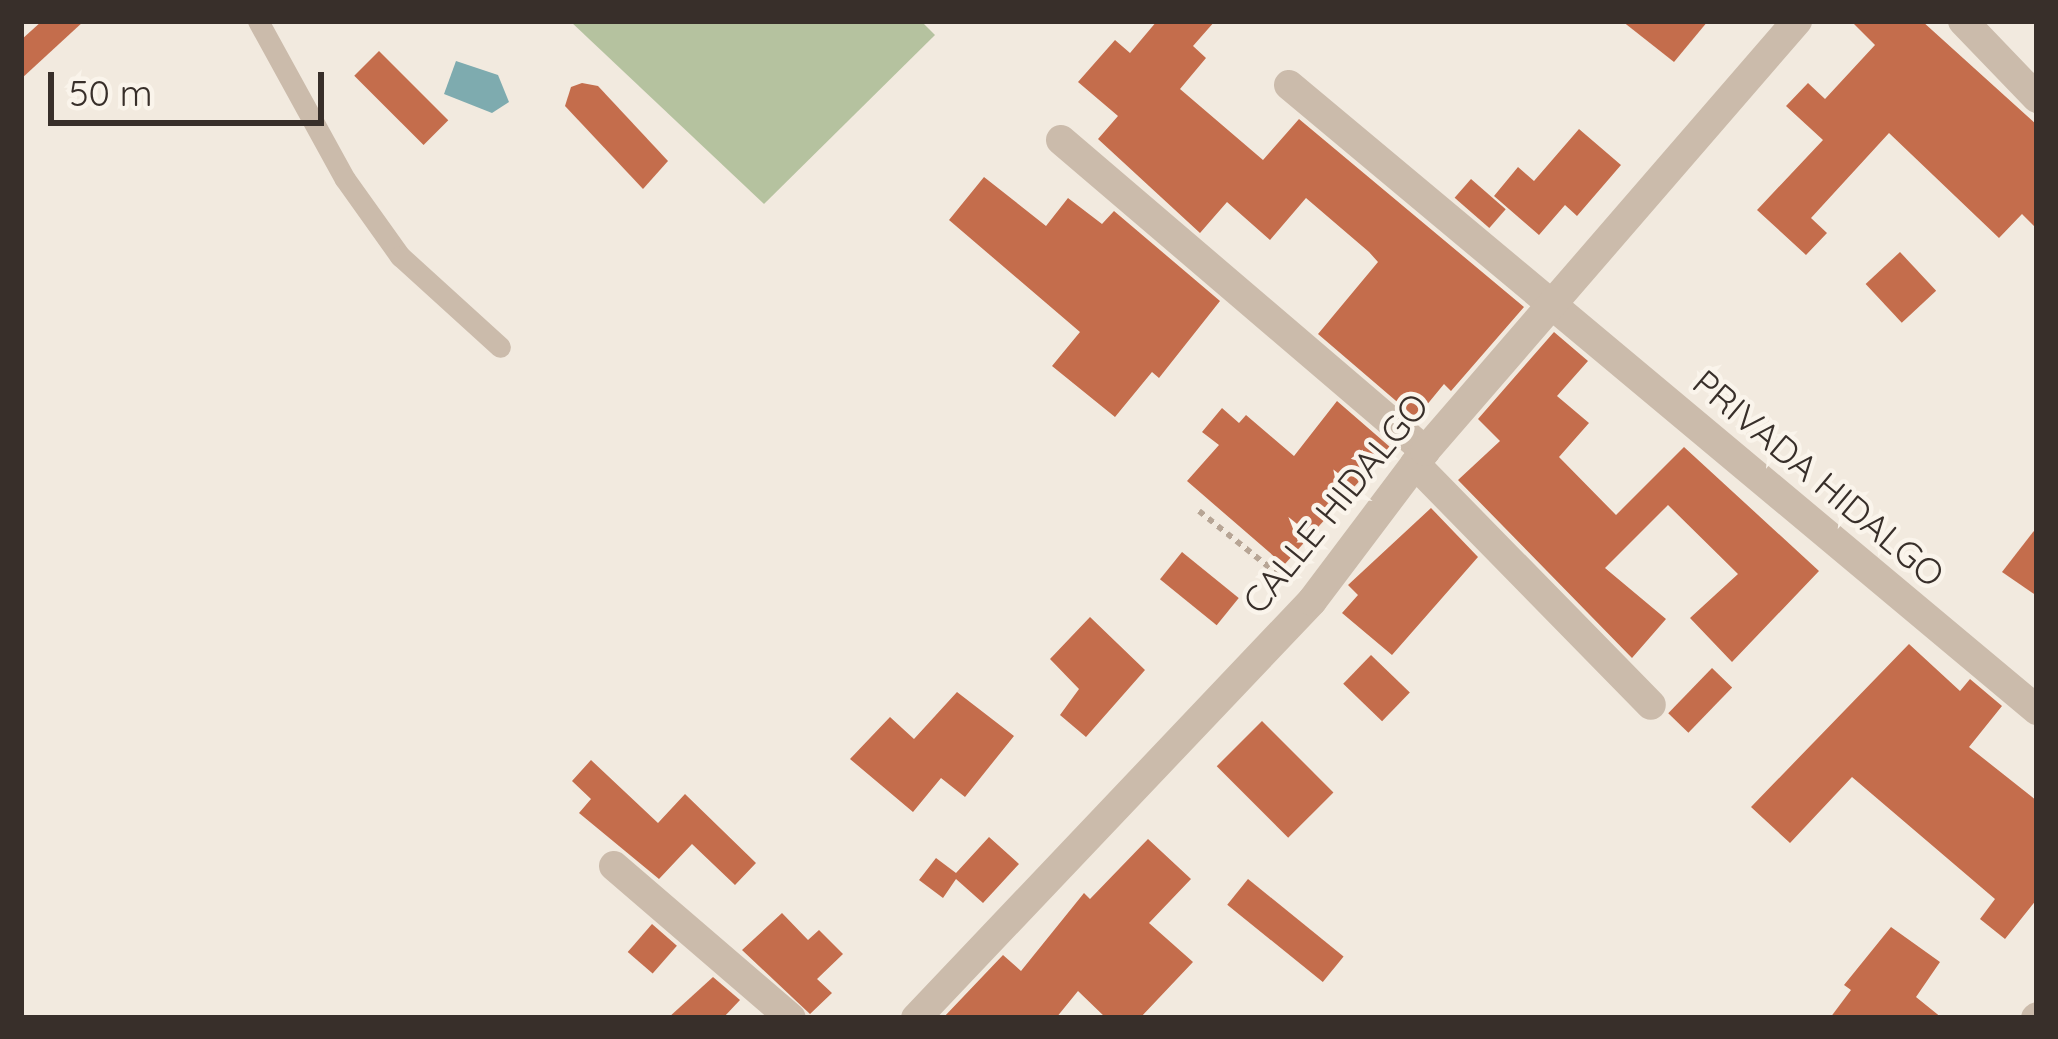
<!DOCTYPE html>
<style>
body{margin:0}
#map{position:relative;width:2058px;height:1039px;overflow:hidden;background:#f2eadf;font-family:Quicksand,sans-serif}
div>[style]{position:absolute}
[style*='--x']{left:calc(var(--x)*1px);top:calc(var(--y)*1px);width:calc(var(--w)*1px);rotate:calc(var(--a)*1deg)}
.green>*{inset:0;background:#b5c29f}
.water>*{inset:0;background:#7eabaf}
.building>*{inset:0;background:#c46d4c;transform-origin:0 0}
.path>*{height:6px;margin-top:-3px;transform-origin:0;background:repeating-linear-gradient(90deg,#b7a595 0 6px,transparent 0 12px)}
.lane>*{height:21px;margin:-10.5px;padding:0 10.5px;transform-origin:10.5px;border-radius:10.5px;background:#cbbbab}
.street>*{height:30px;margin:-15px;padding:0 15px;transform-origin:15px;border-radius:15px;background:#cbbbab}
span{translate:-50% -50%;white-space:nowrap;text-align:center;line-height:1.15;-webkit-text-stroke:9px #faf4eb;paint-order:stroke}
.street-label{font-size:36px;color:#382f2a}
.frame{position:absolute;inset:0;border:24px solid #382f2a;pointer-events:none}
.scale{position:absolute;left:48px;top:72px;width:276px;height:54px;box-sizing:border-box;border:6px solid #382f2a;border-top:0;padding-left:15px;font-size:36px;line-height:42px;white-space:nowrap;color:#382f2a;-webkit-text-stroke:9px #faf4eb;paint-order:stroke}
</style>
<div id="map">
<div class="green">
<i style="clip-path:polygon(570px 21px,921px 21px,935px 35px,764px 204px)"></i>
</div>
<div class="water">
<i style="clip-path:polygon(456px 61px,498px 75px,509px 102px,492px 113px,444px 94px)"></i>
</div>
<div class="building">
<i style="clip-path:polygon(42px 21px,84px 21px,21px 79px,21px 40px)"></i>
<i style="clip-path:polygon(1157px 21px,1215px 21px,1193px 46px,1206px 58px,1180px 89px,1263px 160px,1299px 119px,1524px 307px,1451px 391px,1444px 384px,1416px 418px,1318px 334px,1378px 262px,1369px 252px,1306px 198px,1270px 240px,1227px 202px,1200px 233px,1098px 139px,1118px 116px,1078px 82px,1115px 40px,1130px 53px)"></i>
<i style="clip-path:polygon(1622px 21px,1708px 21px,1674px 62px)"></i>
<i style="clip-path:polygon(1851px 21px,1922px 21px,2037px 125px,2037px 229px,2022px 214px,1999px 238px,1889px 133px,1811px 218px,1827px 233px,1806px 255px,1757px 210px,1823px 140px,1786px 106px,1808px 83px,1825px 99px,1875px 45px)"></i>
<i style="left:379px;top:51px;width:98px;height:35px;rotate:45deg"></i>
<i style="clip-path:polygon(582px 83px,598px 86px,668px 161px,643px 189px,565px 106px,571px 87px)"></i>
<i style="clip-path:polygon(1579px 129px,1621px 165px,1577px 216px,1565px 205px,1539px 235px,1494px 196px,1518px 167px,1534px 181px)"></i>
<i style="clip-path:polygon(984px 177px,1046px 226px,1068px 198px,1102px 224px,1114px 211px,1220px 301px,1159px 378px,1152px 372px,1115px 417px,1052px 366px,1080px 332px,949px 220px)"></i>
<i style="left:1471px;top:179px;width:46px;height:25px;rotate:41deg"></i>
<i style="left:1900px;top:252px;width:53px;height:47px;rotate:47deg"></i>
<i style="clip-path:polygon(1554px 332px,1588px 361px,1557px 396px,1589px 423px,1559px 457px,1616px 515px,1684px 447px,1819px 571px,1732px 662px,1690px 618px,1738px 574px,1668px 505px,1605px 568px,1666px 619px,1632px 658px,1458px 480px,1500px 441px,1478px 419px)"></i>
<i style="clip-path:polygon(1337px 401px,1390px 447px,1284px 565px,1187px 481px,1219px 445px,1202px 432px,1222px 408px,1239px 423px,1246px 415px,1294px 456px)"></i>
<i style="clip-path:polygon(1431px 508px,1478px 557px,1392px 655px,1342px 613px,1358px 595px,1348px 585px)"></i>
<i style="clip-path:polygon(2037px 527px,2037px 596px,2002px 572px)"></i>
<i style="left:1182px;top:552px;width:73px;height:35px;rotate:39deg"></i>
<i style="clip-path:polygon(1090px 617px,1145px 670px,1086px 737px,1060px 715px,1079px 689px,1050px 659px)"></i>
<i style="clip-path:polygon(1909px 644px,1960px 691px,1970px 679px,2002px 706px,1969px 747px,2037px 801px,2037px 899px,2005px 939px,1980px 919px,1995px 899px,1852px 777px,1790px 843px,1751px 807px)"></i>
<i style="left:1371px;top:655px;width:54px;height:40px;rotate:44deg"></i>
<i style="left:1712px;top:668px;width:28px;height:63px;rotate:44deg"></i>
<i style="clip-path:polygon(957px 692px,1014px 736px,965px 797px,941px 778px,913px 812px,850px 759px,890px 717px,914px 739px)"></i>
<i style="left:1262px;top:721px;width:101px;height:64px;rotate:45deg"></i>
<i style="clip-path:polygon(591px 760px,658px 823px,685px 794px,756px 863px,735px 885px,692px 844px,659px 879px,579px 813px,591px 799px,572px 781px)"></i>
<i style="clip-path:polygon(989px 837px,1019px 864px,983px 903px,956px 879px,943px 898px,919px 880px,936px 858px,956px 873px)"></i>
<i style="clip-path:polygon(1148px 839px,1191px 879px,1149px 923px,1193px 962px,1140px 1018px,1106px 1018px,1078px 991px,1056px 1018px,943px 1018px,1003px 955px,1021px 971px,1084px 893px,1090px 899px)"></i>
<i style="left:1248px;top:879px;width:123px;height:33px;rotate:39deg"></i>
<i style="clip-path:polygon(782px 913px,808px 940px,819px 930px,843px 954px,817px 979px,832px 993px,810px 1014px,742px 950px)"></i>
<i style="left:652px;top:924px;width:33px;height:37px;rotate:41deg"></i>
<i style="clip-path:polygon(1891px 927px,1940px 962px,1916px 997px,1942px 1018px,1830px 1018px,1851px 990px,1844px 985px)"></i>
<i style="clip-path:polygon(713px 977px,740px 1000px,723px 1018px,668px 1018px)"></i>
</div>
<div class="path">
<i style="--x:1199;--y:511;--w:110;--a:38.7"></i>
</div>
<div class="lane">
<i style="--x:258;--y:21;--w:180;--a:61.2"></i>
<i style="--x:345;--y:179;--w:95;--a:54.5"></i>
<i style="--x:400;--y:256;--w:135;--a:42.3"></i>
</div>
<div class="street">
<i style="--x:1963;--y:21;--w:107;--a:46.1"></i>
<i style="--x:1289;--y:85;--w:975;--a:39.88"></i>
<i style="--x:1061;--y:140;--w:479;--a:40.5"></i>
<i style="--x:1415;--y:464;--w:337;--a:45.6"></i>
<i style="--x:614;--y:866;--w:233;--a:40.7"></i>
<i style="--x:916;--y:1018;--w:575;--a:-46.48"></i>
<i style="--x:1312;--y:601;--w:188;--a:-53"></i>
<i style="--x:1425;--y:451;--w:569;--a:-49.14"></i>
<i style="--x:2036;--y:1018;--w:1;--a:-45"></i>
</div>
<div class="street-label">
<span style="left:1819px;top:478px;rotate:40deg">PRIVADA HIDALGO</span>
<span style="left:1335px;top:503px;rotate:-51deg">CALLE HIDALGO</span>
</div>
<div class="frame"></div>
<div class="scale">50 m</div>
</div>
